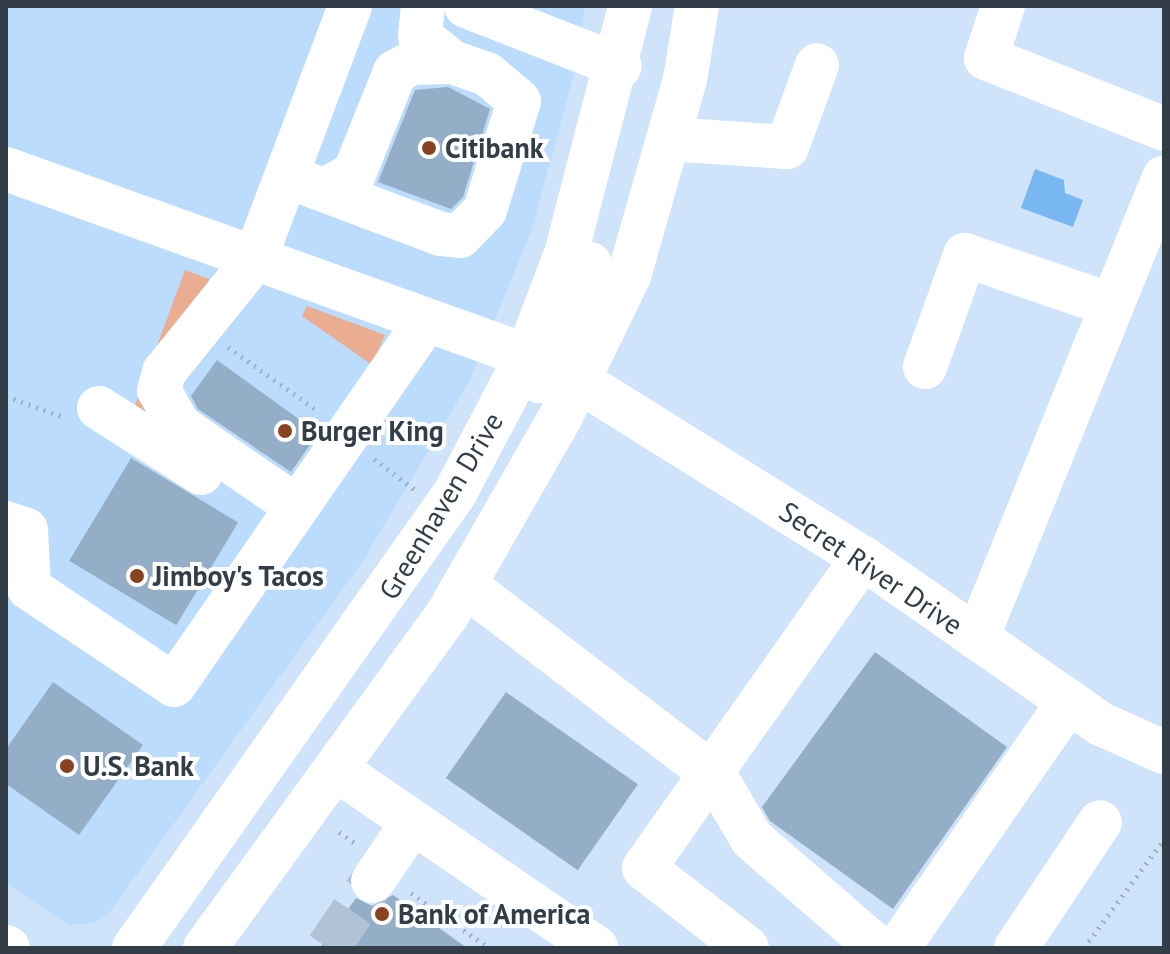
<!DOCTYPE html>
<style>
body{margin:0}
#map{position:relative;width:1170px;height:954px;overflow:hidden;background:#cfe4fa;font-family:"PT Sans",sans-serif}
div>[style]{position:absolute}
[style*='--x']{left:calc(var(--x)*1px);top:calc(var(--y)*1px);width:calc(var(--w)*1px);rotate:calc(var(--a)*1deg)}
.built>*{inset:0;background:#bbdcfd}
.green>*{inset:0;background:#eaad91}
.water>*{inset:0;background:#79b7f2}
.building>*{inset:0;background:#94aec7;transform-origin:0 0}
.minor-tunnel>*{height:44px;margin-top:-22px;transform-origin:0;background:repeating-linear-gradient(90deg,#b0c3d6 0 44px,transparent 0 66px)}
.path>*{height:5px;margin-top:-2.5px;transform-origin:0;background:repeating-linear-gradient(90deg,#9fb1c3 0 2px,transparent 0 8px)}
.minor>*{height:44px;margin:-22px;padding:0 22px;transform-origin:22px;border-radius:22px;background:#fff}
.major>*{height:44px;margin:-22px;padding:0 22px;transform-origin:22px;border-radius:22px;background:#fff}
.dots>*{width:22px;height:22px;translate:-50% -50%;box-sizing:border-box;border:4px solid #fff;border-radius:50%}
span{translate:-50% -50%;white-space:nowrap;text-align:center;line-height:1.15;-webkit-text-stroke:8px #fff;paint-order:stroke}
.poi-label{font-size:28px;color:#323d47;font-weight:700}
.left{translate:0 -50%;text-align:left}
.street-label{font-size:28px;color:#323d47}
.frame{position:absolute;inset:0;border:8px solid #323d47;pointer-events:none}
</style>
<div id="map">
<div class="built">
<i style="clip-path:polygon(6px 6px,585px 6px,574px 74px,531px 232px,469px 382px,363px 561px,110px 912px,95px 923px,69px 925px,6px 883px)"></i>
</div>
<div class="green">
<i style="clip-path:polygon(185px 270px,209px 279px,168px 432px,135px 405px)"></i>
<i style="clip-path:polygon(307px 306px,385px 335px,372px 365px,302px 316px)"></i>
</div>
<div class="water">
<i style="clip-path:polygon(1035px 169px,1064px 180px,1065px 193px,1083px 200px,1073px 227px,1021px 208px)"></i>
</div>
<div class="building">
<i style="clip-path:polygon(448px 87px,490px 109px,463px 197px,451px 209px,378px 182px,415px 90px)"></i>
<i style="clip-path:polygon(217px 360px,318px 433px,291px 472px,198px 409px,191px 396px)"></i>
<i style="left:131px;top:458px;width:125px;height:120px;rotate:31deg"></i>
<i style="clip-path:polygon(875px 652px,1007px 747px,893px 909px,770px 821px,762px 807px)"></i>
<i style="clip-path:polygon(53px 682px,143px 745px,79px 835px,6px 784px,6px 749px)"></i>
<i style="left:506px;top:692px;width:161px;height:105px;rotate:35deg"></i>
<i style="clip-path:polygon(393px 895px,467px 948px,320px 948px,356px 898px,372px 906px)"></i>
</div>
<div class="minor-tunnel">
<i style="--x:328;--y:948;--w:81;--a:-56.1"></i>
</div>
<div class="path">
<i style="--x:228;--y:347;--w:110;--a:35.4"></i>
<i style="--x:6;--y:396;--w:62;--a:19.9"></i>
<i style="--x:374;--y:459;--w:50;--a:36.9"></i>
<i style="--x:339;--y:832;--w:21;--a:35"></i>
<i style="--x:411;--y:893;--w:95;--a:35.2"></i>
<i style="--x:1084;--y:948;--w:135;--a:-53.7"></i>
</div>
<div class="minor">
<i style="--x:423;--y:6;--w:30;--a:96"></i>
<i style="--x:420;--y:36;--w:41;--a:39.1"></i>
<i style="--x:466;--y:6;--w:165;--a:21.3"></i>
<i style="--x:1003;--y:6;--w:55;--a:108.1"></i>
<i style="--x:986;--y:58;--w:192;--a:21.7"></i>
<i style="--x:669;--y:139;--w:118;--a:3.9"></i>
<i style="--x:787;--y:147;--w:87;--a:-69.9"></i>
<i style="--x:6;--y:169;--w:554;--a:19.74"></i>
<i style="--x:527;--y:356;--w:28;--a:64"></i>
<i style="--x:286;--y:176;--w:165;--a:20.5"></i>
<i style="--x:441;--y:234;--w:19;--a:6"></i>
<i style="--x:460;--y:236;--w:36;--a:-46"></i>
<i style="--x:485;--y:210;--w:114;--a:-72.7"></i>
<i style="--x:519;--y:101;--w:42;--a:-139.8"></i>
<i style="--x:487;--y:74;--w:37;--a:-161"></i>
<i style="--x:452;--y:62;--w:40;--a:178.6"></i>
<i style="--x:412;--y:63;--w:19;--a:152"></i>
<i style="--x:395;--y:72;--w:110;--a:111.9"></i>
<i style="--x:354;--y:174;--w:34;--a:152"></i>
<i style="--x:590;--y:264;--w:84;--a:107.4"></i>
<i style="--x:565;--y:344;--w:30;--a:84"></i>
<i style="--x:568;--y:374;--w:348;--a:32"></i>
<i style="--x:863;--y:558;--w:290;--a:34.9"></i>
<i style="--x:1101;--y:724;--w:69;--a:24"></i>
<i style="--x:925;--y:367;--w:119;--a:-70.3"></i>
<i style="--x:965;--y:255;--w:151;--a:18.9"></i>
<i style="--x:99;--y:408;--w:121;--a:32.5"></i>
<i style="--x:297;--y:507;--w:143;--a:-145.5"></i>
<i style="--x:179;--y:426;--w:41;--a:-119.1"></i>
<i style="--x:159;--y:390;--w:19;--a:-74"></i>
<i style="--x:164;--y:372;--w:145;--a:-51.2"></i>
<i style="--x:255;--y:259;--w:270;--a:-69.4"></i>
<i style="--x:6;--y:523;--w:21;--a:19"></i>
<i style="--x:26;--y:530;--w:58;--a:87"></i>
<i style="--x:29;--y:588;--w:174;--a:33.8"></i>
<i style="--x:174;--y:685;--w:443;--a:-55.3"></i>
<i style="--x:465;--y:585;--w:315;--a:37.4"></i>
<i style="--x:715;--y:776;--w:73;--a:59.6"></i>
<i style="--x:752;--y:839;--w:167;--a:40.9"></i>
<i style="--x:977;--y:638;--w:497;--a:-67.9"></i>
<i style="--x:336;--y:769;--w:316;--a:34.5"></i>
<i style="--x:373;--y:881;--w:71;--a:-55.9"></i>
<i style="--x:134;--y:948;--w:557;--a:-54.8"></i>
<i style="--x:455;--y:493;--w:155;--a:-62.3"></i>
<i style="--x:527;--y:356;--w:109;--a:-69.1"></i>
<i style="--x:566;--y:254;--w:256;--a:-75.5"></i>
<i style="--x:205;--y:948;--w:412;--a:-54"></i>
<i style="--x:447;--y:615;--w:227;--a:-60.2"></i>
<i style="--x:560;--y:418;--w:158;--a:-64.1"></i>
<i style="--x:629;--y:276;--w:204;--a:-74.1"></i>
<i style="--x:685;--y:80;--w:75;--a:-80.8"></i>
<i style="--x:747;--y:948;--w:130;--a:-142.2"></i>
<i style="--x:644;--y:868;--w:380;--a:-54.8"></i>
<i style="--x:898;--y:948;--w:300;--a:-55.3"></i>
<i style="--x:1016;--y:948;--w:151;--a:-56.3"></i>
</div>
<div class="major">
<i style="--x:6;--y:947;--w:2;--a:27"></i>
</div>
<div class="dots">
<i style="left:429px;top:148px;background:#8a4320"></i>
<i style="left:285px;top:431px;background:#8a4320"></i>
<i style="left:137px;top:576px;background:#8a4320"></i>
<i style="left:67px;top:766px;background:#8a4320"></i>
<i style="left:382px;top:914px;background:#8a4320"></i>
</div>
<div class="poi-label">
<span class="left" style="left:445px;top:148px">Citibank</span>
<span class="left" style="left:301px;top:431px">Burger King</span>
<span class="left" style="left:153px;top:576px">Jimboy's Tacos</span>
<span class="left" style="left:83px;top:766px">U.S. Bank</span>
<span class="left" style="left:398px;top:914px">Bank of America</span>
</div>
<div class="street-label">
<span style="left:441px;top:506px;rotate:-59deg">Greenhaven Drive</span>
<span style="left:871px;top:568px;rotate:34deg">Secret River Drive</span>
</div>
<div class="frame"></div>
</div>
